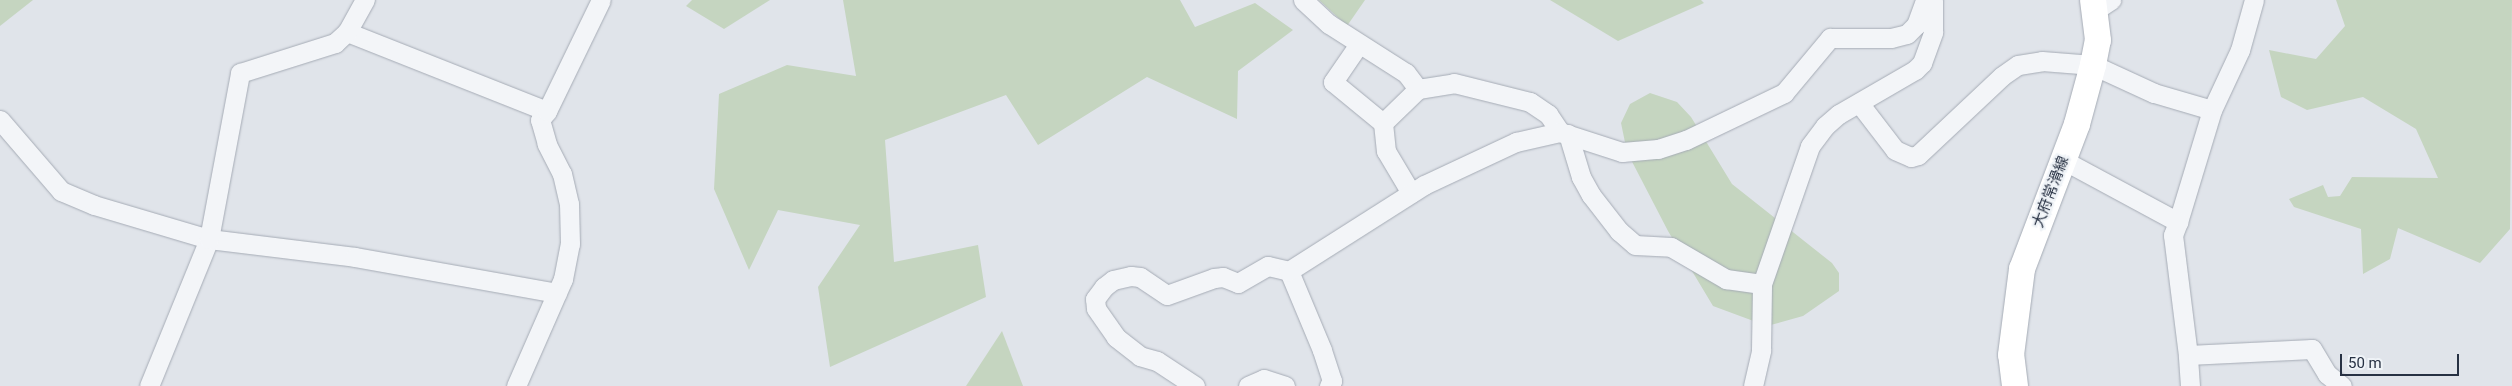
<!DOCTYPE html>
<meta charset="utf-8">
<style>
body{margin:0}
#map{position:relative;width:2512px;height:386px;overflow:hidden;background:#e0e4ea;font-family:Roboto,"Noto Sans JP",sans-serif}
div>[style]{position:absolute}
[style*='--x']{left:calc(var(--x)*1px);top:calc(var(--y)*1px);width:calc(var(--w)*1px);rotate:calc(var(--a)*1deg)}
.green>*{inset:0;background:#c5d5c0}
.roads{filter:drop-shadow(0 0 1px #a5abb5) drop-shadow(0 0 1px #a5abb5)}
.minor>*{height:19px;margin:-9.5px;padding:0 9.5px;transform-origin:9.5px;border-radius:9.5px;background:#f3f5f8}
.secondary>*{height:26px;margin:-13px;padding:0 13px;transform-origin:13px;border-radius:13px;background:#fff}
span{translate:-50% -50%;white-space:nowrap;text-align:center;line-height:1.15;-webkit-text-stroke:4.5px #eff3f7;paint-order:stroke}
.street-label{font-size:15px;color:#273143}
.scale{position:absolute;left:2340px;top:354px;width:119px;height:22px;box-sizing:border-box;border:2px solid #273143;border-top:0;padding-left:6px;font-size:15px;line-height:18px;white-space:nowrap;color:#273143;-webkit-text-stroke:4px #eff3f7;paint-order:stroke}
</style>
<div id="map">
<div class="green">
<i style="clip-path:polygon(0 0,33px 0,0 26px)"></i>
<i style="clip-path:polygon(692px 0,770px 0,724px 29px,686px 6px)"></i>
<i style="clip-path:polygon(843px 0,1180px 0,1195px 27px,1255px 3px,1293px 30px,1238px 71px,1237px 119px,1147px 77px,1038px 145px,1006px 95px,885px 140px,894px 262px,978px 245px,986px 297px,830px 367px,818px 287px,860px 225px,778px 210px,749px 270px,714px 189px,719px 94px,787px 65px,856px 76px)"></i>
<i style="clip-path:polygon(1319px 0,1365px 0,1347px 26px)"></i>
<i style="clip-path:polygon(1550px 0,1701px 0,1704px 3px,1618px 41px)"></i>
<i style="clip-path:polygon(2336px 0,2512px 0,2510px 229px,2480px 263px,2398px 228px,2390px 259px,2363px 274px,2361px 229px,2294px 207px,2289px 199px,2323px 185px,2328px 197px,2340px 196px,2352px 177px,2438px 178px,2416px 129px,2363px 97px,2307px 110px,2281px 97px,2269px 50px,2316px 59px,2345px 26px)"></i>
<i style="clip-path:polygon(1650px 93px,1677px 102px,1691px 117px,1732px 184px,1832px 263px,1839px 273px,1839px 291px,1803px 316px,1767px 326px,1713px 306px,1668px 231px,1627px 152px,1621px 123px,1630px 104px)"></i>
<i style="clip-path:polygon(1002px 331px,1023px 386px,966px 386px)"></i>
</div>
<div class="roads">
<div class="minor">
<i style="--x:1303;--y:0;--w:35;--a:43"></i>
<i style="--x:1329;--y:24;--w:91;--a:32.5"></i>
<i style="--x:1406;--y:73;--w:20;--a:53"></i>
<i style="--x:1418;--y:89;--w:36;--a:-9"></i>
<i style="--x:1454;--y:83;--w:78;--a:14"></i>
<i style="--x:1530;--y:102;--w:22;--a:34"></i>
<i style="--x:1548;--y:114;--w:22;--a:56"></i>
<i style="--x:2097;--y:9;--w:17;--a:-33"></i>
<i style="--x:347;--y:32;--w:215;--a:21.6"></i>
<i style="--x:1359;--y:44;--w:46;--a:124.4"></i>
<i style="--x:1333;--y:82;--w:65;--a:39.4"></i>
<i style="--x:1383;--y:123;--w:49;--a:-44.2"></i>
<i style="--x:1859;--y:103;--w:59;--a:52.5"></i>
<i style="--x:1895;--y:150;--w:17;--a:24"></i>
<i style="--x:1911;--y:157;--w:7;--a:-16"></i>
<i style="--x:1918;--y:155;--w:115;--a:-43.2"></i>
<i style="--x:2002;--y:76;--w:19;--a:-35"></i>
<i style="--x:2018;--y:65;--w:24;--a:-9"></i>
<i style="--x:2042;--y:61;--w:51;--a:4.5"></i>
<i style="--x:2093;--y:65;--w:67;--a:24.7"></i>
<i style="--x:2154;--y:93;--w:60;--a:16.3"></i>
<i style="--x:2212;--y:110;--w:117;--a:106.9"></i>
<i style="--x:2212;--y:110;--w:66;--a:-65"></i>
<i style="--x:2240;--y:50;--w:52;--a:-74.4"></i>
<i style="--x:0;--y:120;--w:94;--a:49.3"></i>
<i style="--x:61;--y:191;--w:36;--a:23"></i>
<i style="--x:94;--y:205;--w:120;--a:16.5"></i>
<i style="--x:209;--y:239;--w:147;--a:7"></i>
<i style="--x:355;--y:257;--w:205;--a:10.1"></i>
<i style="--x:1383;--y:123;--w:28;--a:84"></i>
<i style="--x:1386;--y:151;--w:49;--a:59.2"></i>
<i style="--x:1568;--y:134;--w:45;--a:73.2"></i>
<i style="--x:1581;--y:177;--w:21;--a:61"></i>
<i style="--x:1591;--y:195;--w:46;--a:52.1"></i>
<i style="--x:1619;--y:231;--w:21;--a:41"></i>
<i style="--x:1635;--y:245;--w:36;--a:3"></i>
<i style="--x:1671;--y:247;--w:64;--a:30.2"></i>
<i style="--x:1726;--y:279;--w:36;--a:8"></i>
<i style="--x:2063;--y:160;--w:131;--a:28.3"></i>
<i style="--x:2178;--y:222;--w:14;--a:111"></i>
<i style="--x:2173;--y:235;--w:121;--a:82.9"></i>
<i style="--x:149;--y:386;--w:159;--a:-67.8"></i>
<i style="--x:209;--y:239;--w:169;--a:-79.4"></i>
<i style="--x:240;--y:73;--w:100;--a:-17.5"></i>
<i style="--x:335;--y:43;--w:16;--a:-43"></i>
<i style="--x:347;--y:32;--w:37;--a:-61"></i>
<i style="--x:516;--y:386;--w:117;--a:-66.3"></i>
<i style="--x:563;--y:279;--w:36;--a:-79"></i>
<i style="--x:570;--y:244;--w:40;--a:-91.4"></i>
<i style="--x:569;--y:204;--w:31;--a:-103"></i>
<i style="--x:562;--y:174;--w:34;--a:-117"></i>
<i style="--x:547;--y:144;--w:25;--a:-106"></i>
<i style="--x:540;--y:120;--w:11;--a:-52"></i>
<i style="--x:547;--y:111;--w:123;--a:-64.1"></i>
<i style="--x:1195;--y:386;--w:45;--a:-146.7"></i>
<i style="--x:1157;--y:361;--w:18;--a:-164"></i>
<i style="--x:1140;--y:356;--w:31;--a:-142"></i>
<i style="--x:1116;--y:337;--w:35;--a:-125"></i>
<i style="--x:1096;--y:308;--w:9;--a:-96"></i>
<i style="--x:1095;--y:299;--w:15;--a:-53"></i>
<i style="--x:1104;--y:287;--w:11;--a:-38"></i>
<i style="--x:1113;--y:280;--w:18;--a:-13"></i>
<i style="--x:1131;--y:276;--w:9;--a:6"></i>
<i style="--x:1140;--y:277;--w:32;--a:34"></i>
<i style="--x:1167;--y:295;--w:50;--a:-19.9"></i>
<i style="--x:1214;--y:278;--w:9;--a:-6"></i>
<i style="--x:1223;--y:277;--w:16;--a:22"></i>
<i style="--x:1238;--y:283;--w:34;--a:-30"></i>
<i style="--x:1268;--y:266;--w:22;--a:13"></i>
<i style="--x:1248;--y:386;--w:17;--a:-24"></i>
<i style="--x:1264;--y:379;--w:22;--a:18"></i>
<i style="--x:1329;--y:386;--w:6;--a:-59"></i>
<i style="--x:1332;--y:381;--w:33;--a:-108"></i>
<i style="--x:1322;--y:350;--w:86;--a:-112.7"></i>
<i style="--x:1289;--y:271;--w:160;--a:-32.5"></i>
<i style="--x:1424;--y:185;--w:102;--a:-25.1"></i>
<i style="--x:1516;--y:142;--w:45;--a:-12.8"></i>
<i style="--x:1560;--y:132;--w:65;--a:17.9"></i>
<i style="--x:1622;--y:152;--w:36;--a:-5"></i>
<i style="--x:1658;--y:149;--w:29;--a:-18"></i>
<i style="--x:1686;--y:140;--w:109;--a:-25.6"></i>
<i style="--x:1784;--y:93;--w:72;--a:-50.1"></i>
<i style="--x:1830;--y:38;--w:61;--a:0"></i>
<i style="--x:1891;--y:38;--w:16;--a:-14"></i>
<i style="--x:1907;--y:34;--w:13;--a:-45"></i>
<i style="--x:1916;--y:25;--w:27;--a:-70"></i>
<i style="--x:1753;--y:386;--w:37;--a:-77"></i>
<i style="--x:1761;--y:350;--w:66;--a:-89.1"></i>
<i style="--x:1762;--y:284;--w:146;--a:-70.8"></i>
<i style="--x:1810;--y:146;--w:25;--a:-53"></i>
<i style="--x:1825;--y:126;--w:18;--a:-41"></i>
<i style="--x:1839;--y:114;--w:88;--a:-30.1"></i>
<i style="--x:1915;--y:70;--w:10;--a:-45"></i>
<i style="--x:1922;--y:63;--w:33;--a:-70"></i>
<i style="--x:1933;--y:32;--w:32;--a:-90"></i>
<i style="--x:2190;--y:386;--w:31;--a:-94"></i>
<i style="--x:2188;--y:355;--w:124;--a:-2.8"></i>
<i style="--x:2312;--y:349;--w:29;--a:59"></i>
<i style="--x:2327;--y:374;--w:19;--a:39"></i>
</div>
<div class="secondary">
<i style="--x:2015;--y:386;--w:31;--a:-97"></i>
<i style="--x:2011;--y:355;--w:87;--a:-82.7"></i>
<i style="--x:2022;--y:269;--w:155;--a:-69.2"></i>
<i style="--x:2077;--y:124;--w:61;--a:-74.8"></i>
<i style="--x:2093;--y:65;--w:25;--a:-79"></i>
<i style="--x:2098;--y:40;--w:40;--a:-97.1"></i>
</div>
</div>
<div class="street-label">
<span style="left:2051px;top:192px;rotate:-69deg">大府常滑線</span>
</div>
<div class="scale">50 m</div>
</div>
